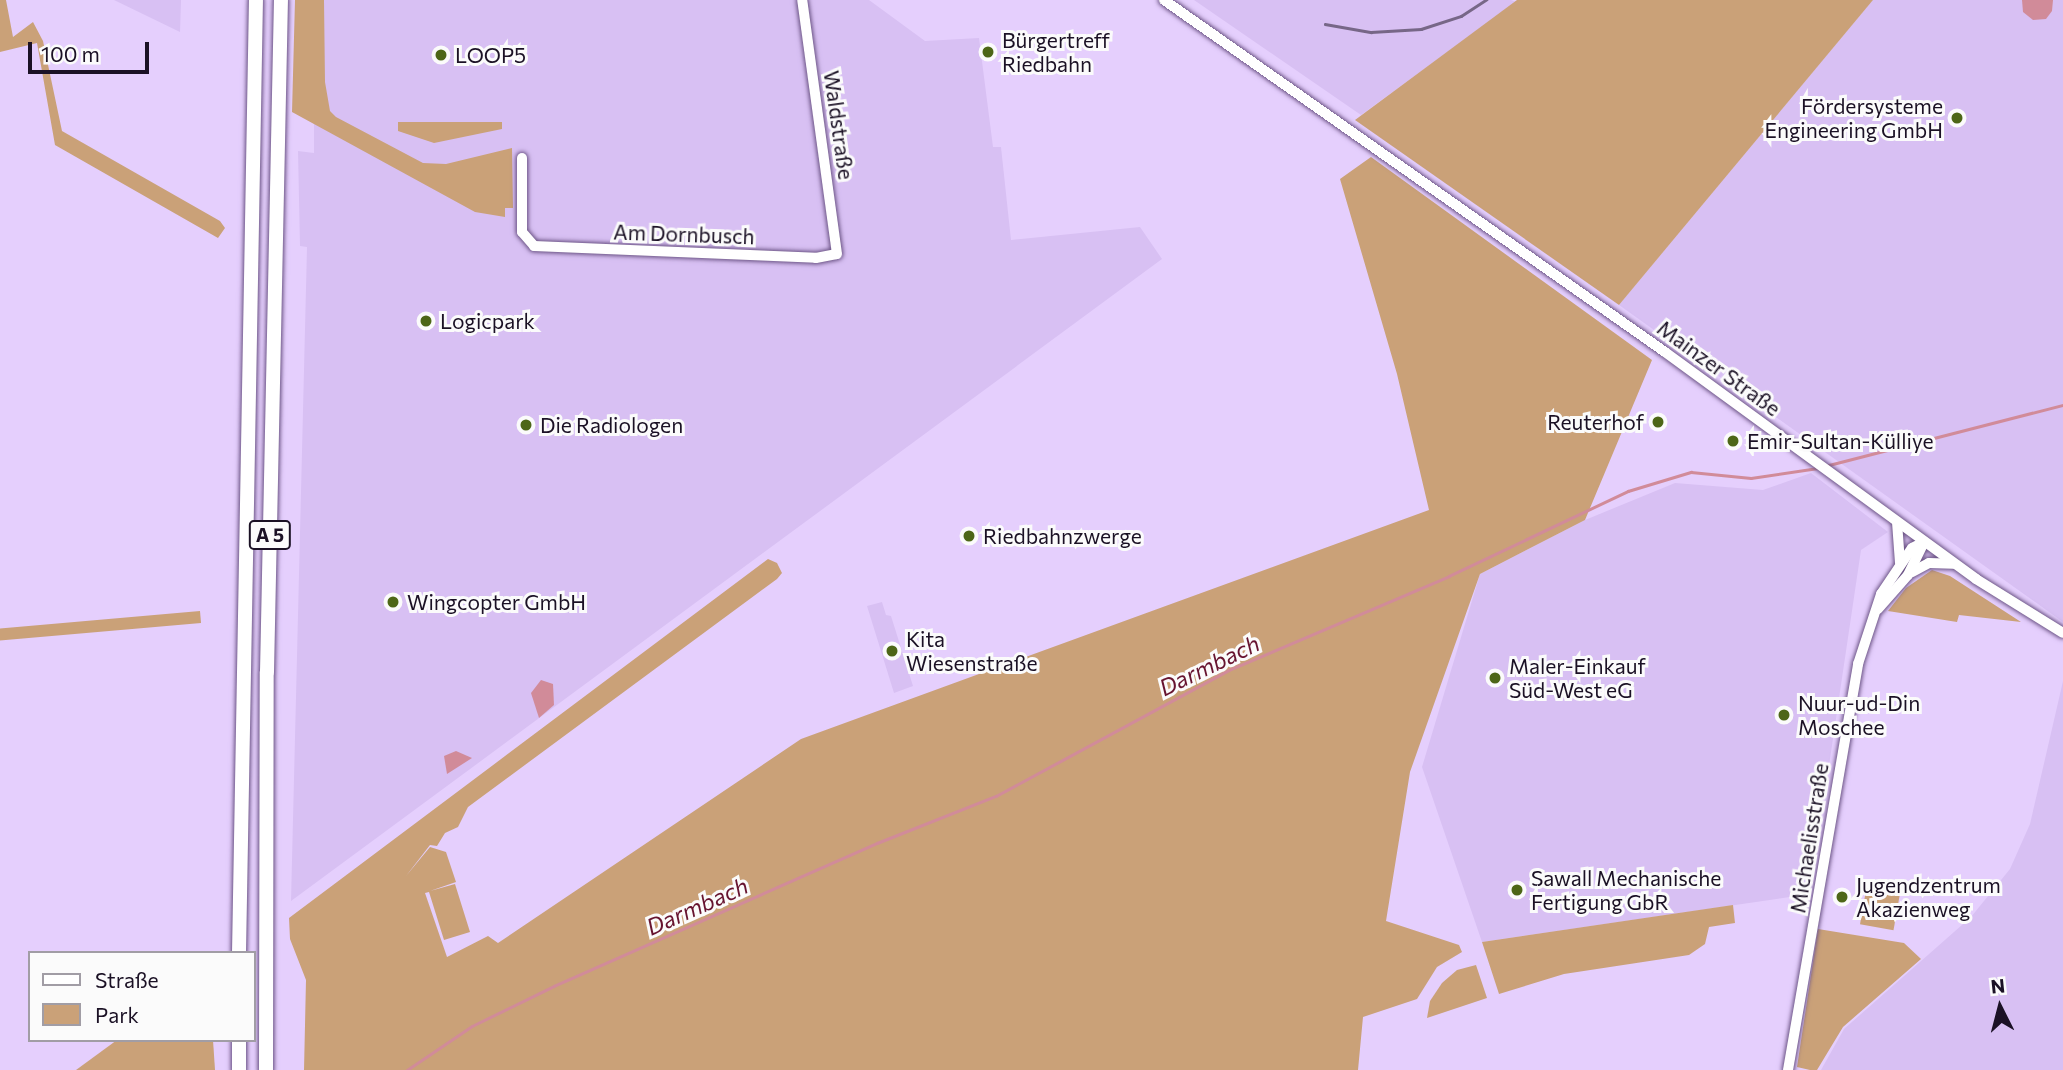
<!DOCTYPE html>
<meta charset="utf-8">
<style>
body{margin:0}
#map{position:relative;width:2063px;height:1070px;overflow:hidden;background:#e5cffd;font-family:Commissioner,sans-serif}
div>[style]{position:absolute}
[style*='--x']{left:calc(var(--x)*1px);top:calc(var(--y)*1px);width:calc(var(--w)*1px);rotate:calc(var(--a)*1deg)}
.built>*{inset:0;background:#d8c0f3}
.green>*{inset:0;background:#caa178;transform-origin:0 0}
.water>*{inset:0;background:#d18b99}
.stream>*{height:2.5px;margin:-1.25px;padding:0 1.25px;transform-origin:1.25px;border-radius:1.25px;background:#d18b99}
.roads{filter:drop-shadow(0 0 2px #6d5587) drop-shadow(0 0 2px #6d5587)}
.secondary>*{height:10px;margin:-5px;padding:0 5px;transform-origin:5px;border-radius:5px;background:#fff}
.highway>*{height:14px;margin:-7px;padding:0 7px;transform-origin:7px;border-radius:7px;background:#fff}
.rail>*{height:2.5px;margin:-1.25px;padding:0 1.25px;transform-origin:1.25px;border-radius:1.25px;background:#776787}
.dots>*{width:19px;height:19px;translate:-50% -50%;box-sizing:border-box;border:4px solid #fbfbfb;border-radius:50%}
span{translate:-50% -50%;white-space:nowrap;text-align:center;line-height:1.15;-webkit-text-stroke:6px #fbfbfb;paint-order:stroke}
.shield-label span{padding:2px 5px;background:#fbfbfb;border:2px solid;border-radius:5px;-webkit-text-stroke-width:0}
.shield-label{font-size:19px;color:#1b1125;font-weight:700}
.poi-label{font-size:21px;color:#1b1125}
.left{translate:0 -50%;text-align:left}
.right{translate:-100% -50%;text-align:right}
.street-label{font-size:21px;color:#1b1125}
.water-label{font-size:23px;color:#671430;font-style:italic}
.legend{position:absolute;left:28px;top:951px;width:228px;height:91px;box-sizing:border-box;background:#fbfbfb;border:2px solid #a19da5;margin:0;padding:9px 12px;list-style:none;font-size:21px;color:#1b1125}
.legend li{display:flex;align-items:center;gap:14px;height:35px}
.legend b{width:35px;border:2px solid #a19da5}
.north{position:absolute;left:1965px;top:972px;width:70px;height:70px;-webkit-text-stroke:5px #fbfbfb;paint-order:stroke;rotate:354deg;font-size:19px;font-weight:700;line-height:28px;text-align:center;color:#1b1125}
.north::after{content:'';display:block;margin:auto;width:24px;height:32px;background:#1b1125;clip-path:polygon(50% 0,100% 100%,50% 72%,0 100%)}
.scale{position:absolute;left:28px;top:42px;width:121px;height:32px;box-sizing:border-box;border:4px solid #1b1125;border-top:0;padding-left:9px;font-size:21px;line-height:24px;white-space:nowrap;color:#1b1125;-webkit-text-stroke:5px #fbfbfb;paint-order:stroke}
</style>
<div id="map">
<div class="built">
<i style="clip-path:polygon(114px 0,181px 0,180px 32px)"></i>
<i style="clip-path:polygon(314px 0,869px 0,925px 41px,979px 38px,993px 147px,1001px 147px,1011px 240px,1140px 227px,1162px 259px,291px 901px,307px 247px,300px 246px,298px 151px,314px 153px)"></i>
<i style="clip-path:polygon(1194px 0,1511px 0,1516px 2px,1361px 115px)"></i>
<i style="clip-path:polygon(1873px 0,2063px 0,2063px 622px,1619px 305px)"></i>
<i style="clip-path:polygon(1811px 473px,1888px 532px,1861px 550px,1810px 894px,1482px 942px,1422px 767px,1480px 574px,1585px 520px,1675px 483px,1763px 490px)"></i>
<i style="clip-path:polygon(882px 602px,886px 615px,891px 616px,913px 686px,894px 693px,867px 606px)"></i>
<i style="clip-path:polygon(2063px 681px,2063px 1070px,1821px 1070px,1844px 1029px,1971px 917px,2010px 869px,2030px 824px)"></i>
</div>
<div class="green">
<i style="clip-path:polygon(0 0,6px 0,13px 37px,33px 22px,43px 41px,62px 131px,220px 221px,225px 228px,218px 238px,55px 145px,37px 43px,0 52px)"></i>
<i style="clip-path:polygon(295px 0,324px 0,325px 82px,330px 111px,336px 117px,423px 163px,446px 164px,512px 148px,513px 208px,505px 208px,505px 217px,475px 212px,292px 112px)"></i>
<i style="clip-path:polygon(1517px 0,1873px 0,1619px 305px,1355px 120px)"></i>
<i style="clip-path:polygon(398px 122px,502px 122px,502px 129px,434px 143px,398px 131px)"></i>
<i style="clip-path:polygon(1371px 157px,1652px 360px,1585px 520px,1480px 574px,1410px 772px,1386px 921px,1459px 945px,1462px 952px,1437px 967px,1417px 999px,1363px 1017px,1358px 1070px,304px 1070px,306px 980px,290px 939px,289px 918px,768px 559px,777px 563px,782px 573px,777px 579px,468px 807px,458px 827px,445px 833px,437px 846px,430px 845px,406px 876px,430px 847px,446px 852px,456px 882px,430px 891px,455px 884px,470px 932px,444px 940px,429px 892px,425px 893px,447px 957px,488px 936px,498px 943px,801px 739px,1429px 510px,1397px 374px,1340px 179px)"></i>
<i style="clip-path:polygon(1932px 570px,1950px 576px,2021px 622px,1959px 615px,1957px 622px,1888px 611px,1906px 588px)"></i>
<i style="left:200px;top:611px;width:12px;height:207px;rotate:85deg"></i>
<i style="left:1868px;top:879px;width:34px;height:46px;rotate:10deg"></i>
<i style="clip-path:polygon(1733px 905px,1735px 923px,1709px 927px,1705px 944px,1689px 955px,1564px 974px,1499px 994px,1482px 942px)"></i>
<i style="clip-path:polygon(1818px 929px,1904px 943px,1921px 959px,1843px 1027px,1817px 1070px,1810px 1070px,1797px 1067px)"></i>
<i style="clip-path:polygon(1476px 965px,1487px 998px,1427px 1018px,1430px 1001px,1442px 983px,1457px 970px)"></i>
<i style="clip-path:polygon(117px 1040px,213px 1040px,215px 1070px,76px 1070px)"></i>
</div>
<div class="water">
<i style="clip-path:polygon(2022px 0,2053px 0,2052px 11px,2046px 19px,2033px 20px,2023px 12px)"></i>
<i style="clip-path:polygon(541px 680px,553px 684px,554px 705px,539px 718px,531px 693px)"></i>
<i style="clip-path:polygon(456px 751px,472px 758px,447px 774px,444px 756px)"></i>
</div>
<div class="stream">
<i style="--x:1825;--y:466;--w:246;--a:-14.4"></i>
<i style="--x:407;--y:1070;--w:78;--a:-34.1"></i>
<i style="--x:472;--y:1026;--w:91;--a:-26"></i>
<i style="--x:554;--y:986;--w:353;--a:-23.9"></i>
<i style="--x:877;--y:843;--w:128;--a:-21.6"></i>
<i style="--x:996;--y:796;--w:265;--a:-28.4"></i>
<i style="--x:1229;--y:670;--w:239;--a:-23.1"></i>
<i style="--x:1449;--y:576;--w:198;--a:-25.4"></i>
<i style="--x:1628;--y:491;--w:66;--a:-16.8"></i>
<i style="--x:1691;--y:472;--w:60;--a:5.7"></i>
<i style="--x:1751;--y:478;--w:69;--a:-8.4"></i>
</div>
<div class="roads">
<div class="secondary">
<i style="--x:1164;--y:0;--w:612;--a:35.09"></i>
<i style="--x:1665;--y:352;--w:385;--a:36.1"></i>
<i style="--x:1976;--y:579;--w:102;--a:31.8"></i>
<i style="--x:522;--y:158;--w:74;--a:90"></i>
<i style="--x:522;--y:232;--w:18;--a:49"></i>
<i style="--x:534;--y:246;--w:282;--a:2.4"></i>
<i style="--x:816;--y:258;--w:21;--a:-11"></i>
<i style="--x:837;--y:254;--w:256;--a:-97.8"></i>
<i style="--x:1897;--y:522;--w:41;--a:85.8"></i>
<i style="--x:1912;--y:572;--w:19;--a:-28"></i>
<i style="--x:1929;--y:563;--w:24;--a:2"></i>
<i style="--x:1878;--y:609;--w:45;--a:-48.6"></i>
<i style="--x:1908;--y:575;--w:37;--a:-64"></i>
<i style="--x:1788;--y:1070;--w:412;--a:-80.2"></i>
<i style="--x:1858;--y:664;--w:74;--a:-71.8"></i>
<i style="--x:1881;--y:594;--w:55;--a:-56"></i>
<i style="--x:1912;--y:548;--w:13;--a:-27"></i>
</div>
<div class="highway">
<i style="--x:239;--y:953;--w:953;--a:-88.98"></i>
<i style="--x:239;--y:1040;--w:30;--a:90"></i>
<i style="--x:266;--y:1070;--w:398;--a:-89.9"></i>
<i style="--x:267;--y:672;--w:672;--a:-88.81"></i>
</div>
</div>
<div class="rail">
<i style="--x:1325;--y:24;--w:47;--a:9.9"></i>
<i style="--x:1371;--y:32;--w:50;--a:-3.4"></i>
<i style="--x:1421;--y:29;--w:42;--a:-18"></i>
<i style="--x:1461;--y:16;--w:30;--a:-33"></i>
</div>
<div class="dots">
<i style="left:988px;top:52px;background:#4d6617"></i>
<i style="left:441px;top:55px;background:#4d6617"></i>
<i style="left:1957px;top:118px;background:#4d6617"></i>
<i style="left:426px;top:321px;background:#4d6617"></i>
<i style="left:1658px;top:422px;background:#4d6617"></i>
<i style="left:526px;top:425px;background:#4d6617"></i>
<i style="left:1733px;top:441px;background:#4d6617"></i>
<i style="left:969px;top:536px;background:#4d6617"></i>
<i style="left:393px;top:602px;background:#4d6617"></i>
<i style="left:892px;top:651px;background:#4d6617"></i>
<i style="left:1495px;top:678px;background:#4d6617"></i>
<i style="left:1784px;top:715px;background:#4d6617"></i>
<i style="left:1517px;top:890px;background:#4d6617"></i>
<i style="left:1842px;top:897px;background:#4d6617"></i>
</div>
<div class="shield-label">
<span style="left:270px;top:535px">A 5</span>
</div>
<div class="poi-label">
<span class="left" style="left:1002px;top:52px">Bürgertreff<br>Riedbahn</span>
<span class="left" style="left:455px;top:55px">LOOP5</span>
<span class="right" style="left:1943px;top:118px">Fördersysteme<br>Engineering GmbH</span>
<span class="left" style="left:440px;top:321px">Logicpark</span>
<span class="right" style="left:1644px;top:422px">Reuterhof</span>
<span class="left" style="left:540px;top:425px">Die Radiologen</span>
<span class="left" style="left:1747px;top:441px">Emir-Sultan-Külliye</span>
<span class="left" style="left:983px;top:536px">Riedbahnzwerge</span>
<span class="left" style="left:407px;top:602px">Wingcopter GmbH</span>
<span class="left" style="left:906px;top:651px">Kita<br>Wiesenstraße</span>
<span class="left" style="left:1509px;top:678px">Maler-Einkauf<br>Süd-West eG</span>
<span class="left" style="left:1798px;top:715px">Nuur-ud-Din<br>Moschee</span>
<span class="left" style="left:1531px;top:890px">Sawall Mechanische<br>Fertigung GbR</span>
<span class="left" style="left:1856px;top:897px">Jugendzentrum<br>Akazienweg</span>
</div>
<div class="street-label">
<span style="left:839px;top:125px;rotate:82deg">Waldstraße</span>
<span style="left:684px;top:234px;rotate:2deg">Am Dornbusch</span>
<span style="left:1719px;top:368px;rotate:36deg">Mainzer Straße</span>
<span style="left:1809px;top:838px;rotate:-81deg">Michaelisstraße</span>
</div>
<div class="water-label">
<span style="left:1209px;top:665px;rotate:-26deg">Darmbach</span>
<span style="left:697px;top:906px;rotate:-24deg">Darmbach</span>
</div>
<ul class="legend">
<li><b style="height:9px;background:#fff"></b>Straße</li>
<li><b style="height:19px;background:#caa178"></b>Park</li>
</ul>
<div class="north">N</div>
<div class="scale">100 m</div>
</div>
